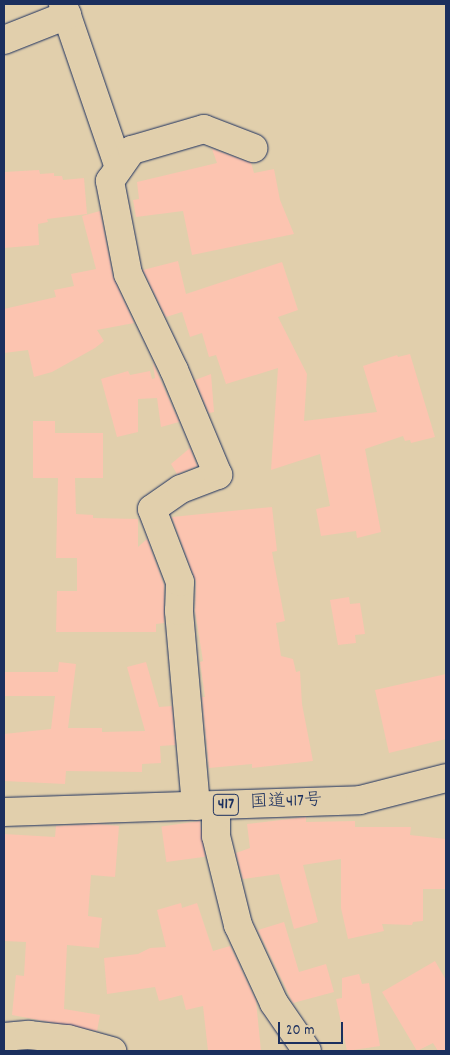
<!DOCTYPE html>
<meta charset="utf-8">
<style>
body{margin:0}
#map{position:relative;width:450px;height:1055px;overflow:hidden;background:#e1cfac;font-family:Dekko,"Klee One",sans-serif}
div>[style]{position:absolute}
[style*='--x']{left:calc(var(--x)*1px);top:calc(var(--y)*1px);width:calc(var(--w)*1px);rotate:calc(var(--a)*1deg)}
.building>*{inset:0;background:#fcc4b0;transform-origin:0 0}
.roads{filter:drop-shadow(0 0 1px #1b2f5e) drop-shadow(0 0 1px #1b2f5e)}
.minor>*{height:28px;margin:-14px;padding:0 14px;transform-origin:14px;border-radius:14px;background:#e1cfac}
.highway>*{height:28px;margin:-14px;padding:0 14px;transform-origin:14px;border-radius:14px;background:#e1cfac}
span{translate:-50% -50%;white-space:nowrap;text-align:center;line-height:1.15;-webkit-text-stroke:4.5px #e1cfac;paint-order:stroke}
.shield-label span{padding:1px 4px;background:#e1cfac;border:1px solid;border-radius:4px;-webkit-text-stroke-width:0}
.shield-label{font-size:16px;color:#1b2f5e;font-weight:700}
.street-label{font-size:18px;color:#1b2f5e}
.frame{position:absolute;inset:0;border:5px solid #1b2f5e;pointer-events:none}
.scale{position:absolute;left:278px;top:1022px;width:65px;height:22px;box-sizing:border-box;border:2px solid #1b2f5e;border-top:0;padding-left:6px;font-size:15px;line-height:18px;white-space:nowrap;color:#1b2f5e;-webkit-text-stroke:4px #e1cfac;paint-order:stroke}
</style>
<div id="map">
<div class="building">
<i style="clip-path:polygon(212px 149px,251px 163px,254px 173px,274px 169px,280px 200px,294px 234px,192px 255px,183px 211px,136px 217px,133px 200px,139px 199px,137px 182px,217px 163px)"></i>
<i style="clip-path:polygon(39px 170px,40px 174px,54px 173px,54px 176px,62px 176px,63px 180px,84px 178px,87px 214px,47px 219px,48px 222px,38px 224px,39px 245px,4px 248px,4px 172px)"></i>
<i style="clip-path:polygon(100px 211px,113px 277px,134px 323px,97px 330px,104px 341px,95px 348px,52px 372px,34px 377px,28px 350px,4px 353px,4px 309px,56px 297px,54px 290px,74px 286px,71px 274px,96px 269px,82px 216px)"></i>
<i style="clip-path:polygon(178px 261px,186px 294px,282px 262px,298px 310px,278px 317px,307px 374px,304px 421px,377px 412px,363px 366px,397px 355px,398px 357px,410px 354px,435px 437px,411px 443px,410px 440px,405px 441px,403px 436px,365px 449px,381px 532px,357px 538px,356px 531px,321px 536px,316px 509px,330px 506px,320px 454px,271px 470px,278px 368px,226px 384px,216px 355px,209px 357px,202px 333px,190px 337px,182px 312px,166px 317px,143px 270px)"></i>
<i style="clip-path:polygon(153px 363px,179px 422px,161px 427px,157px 398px,138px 399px,138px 432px,117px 437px,101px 379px,128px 371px,130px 375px,150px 371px,152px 379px,155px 378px)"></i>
<i style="clip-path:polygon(211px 374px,214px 412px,209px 413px,195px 380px)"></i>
<i style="clip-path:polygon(33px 421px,55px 421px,55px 433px,103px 433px,103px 478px,75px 478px,76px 514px,93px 515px,93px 518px,138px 519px,138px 547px,147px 539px,164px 585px,164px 623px,156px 624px,156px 632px,56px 632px,57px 591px,77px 591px,77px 558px,56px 558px,58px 478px,33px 478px)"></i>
<i style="clip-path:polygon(190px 448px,197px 466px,177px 474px,171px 464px)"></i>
<i style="clip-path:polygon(272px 507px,277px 551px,272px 552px,285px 621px,276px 623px,281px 656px,293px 659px,296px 672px,300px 671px,302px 704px,313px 761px,252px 768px,252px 764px,209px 768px,202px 697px,205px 697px,200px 662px,203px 661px,195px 611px,196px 582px,172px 517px)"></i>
<i style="clip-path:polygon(349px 597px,350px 604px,360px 603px,365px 634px,355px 635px,356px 643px,338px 645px,330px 600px)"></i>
<i style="clip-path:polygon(59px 662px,76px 664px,68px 728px,102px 728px,102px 732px,145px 731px,127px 667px,146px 662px,159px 707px,172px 706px,175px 745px,160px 746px,161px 763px,142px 764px,142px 772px,66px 771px,65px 784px,4px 781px,4px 734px,51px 729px,55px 696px,4px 696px,4px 672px,58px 672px)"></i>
<i style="clip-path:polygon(446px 674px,446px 739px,389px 753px,375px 690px)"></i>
<i style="clip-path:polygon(306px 817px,306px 822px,355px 821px,355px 827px,411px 827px,410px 835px,446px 839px,446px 889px,423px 889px,423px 921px,413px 922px,412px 925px,382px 924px,384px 931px,348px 939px,341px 908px,341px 859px,303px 865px,318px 922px,294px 929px,279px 874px,243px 879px,236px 853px,250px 848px,247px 824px)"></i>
<i style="left:200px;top:821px;width:36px;height:39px;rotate:82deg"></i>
<i style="clip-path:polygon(98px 824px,119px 826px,115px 877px,91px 875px,88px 916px,102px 918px,99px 948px,67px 945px,64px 1009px,100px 1015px,97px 1031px,12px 1015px,16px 975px,24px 976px,26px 942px,4px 941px,4px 834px,55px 837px,56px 826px)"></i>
<i style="clip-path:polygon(181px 903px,182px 908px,197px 903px,213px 951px,230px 946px,256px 1001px,261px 1051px,208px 1051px,203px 1006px,186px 1010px,182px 995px,159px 1001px,155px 987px,107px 994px,104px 958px,138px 954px,150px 948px,166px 947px,157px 910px)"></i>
<i style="clip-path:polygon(284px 922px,299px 972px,326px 964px,334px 992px,293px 1003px,258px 930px)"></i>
<i style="clip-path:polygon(435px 961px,446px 980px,446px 1051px,438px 1051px,433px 1043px,417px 1051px,382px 992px)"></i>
<i style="clip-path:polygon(359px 974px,362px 984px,369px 983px,380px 1046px,347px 1051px,336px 999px,342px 998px,342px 978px)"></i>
</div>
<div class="roads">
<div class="minor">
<i style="--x:63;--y:4;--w:173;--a:71.1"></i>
<i style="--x:4;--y:40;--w:68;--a:-21.6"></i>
<i style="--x:196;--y:806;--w:196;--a:-95"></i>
<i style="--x:179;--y:611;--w:29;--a:-88"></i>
<i style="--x:180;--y:582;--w:78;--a:-111"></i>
<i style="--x:152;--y:509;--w:35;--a:-35"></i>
<i style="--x:181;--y:489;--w:40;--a:-21"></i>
<i style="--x:218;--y:475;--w:114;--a:-112.7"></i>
<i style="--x:174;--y:370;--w:106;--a:-115.6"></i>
<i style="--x:128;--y:274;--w:95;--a:-101"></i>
<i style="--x:110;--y:181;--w:38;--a:-55"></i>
<i style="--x:132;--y:150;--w:75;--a:-16.3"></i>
<i style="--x:204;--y:129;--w:53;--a:21.2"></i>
<i style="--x:216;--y:806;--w:30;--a:90"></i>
<i style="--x:216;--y:836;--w:92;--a:76.1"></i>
<i style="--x:238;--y:925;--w:86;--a:65.2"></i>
<i style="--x:274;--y:1003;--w:58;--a:55.5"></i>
<i style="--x:4;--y:1037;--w:25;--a:-5"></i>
<i style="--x:29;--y:1035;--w:39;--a:6"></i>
<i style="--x:68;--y:1039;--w:46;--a:15.3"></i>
</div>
<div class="highway">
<i style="--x:4;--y:812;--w:356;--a:-1.9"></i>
<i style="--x:360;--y:800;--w:89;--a:-14.3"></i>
</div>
</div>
<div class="shield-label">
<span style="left:226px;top:805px">417</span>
</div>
<div class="street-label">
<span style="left:286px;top:803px;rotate:-2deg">国道417号</span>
</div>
<div class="frame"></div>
<div class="scale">20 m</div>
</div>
